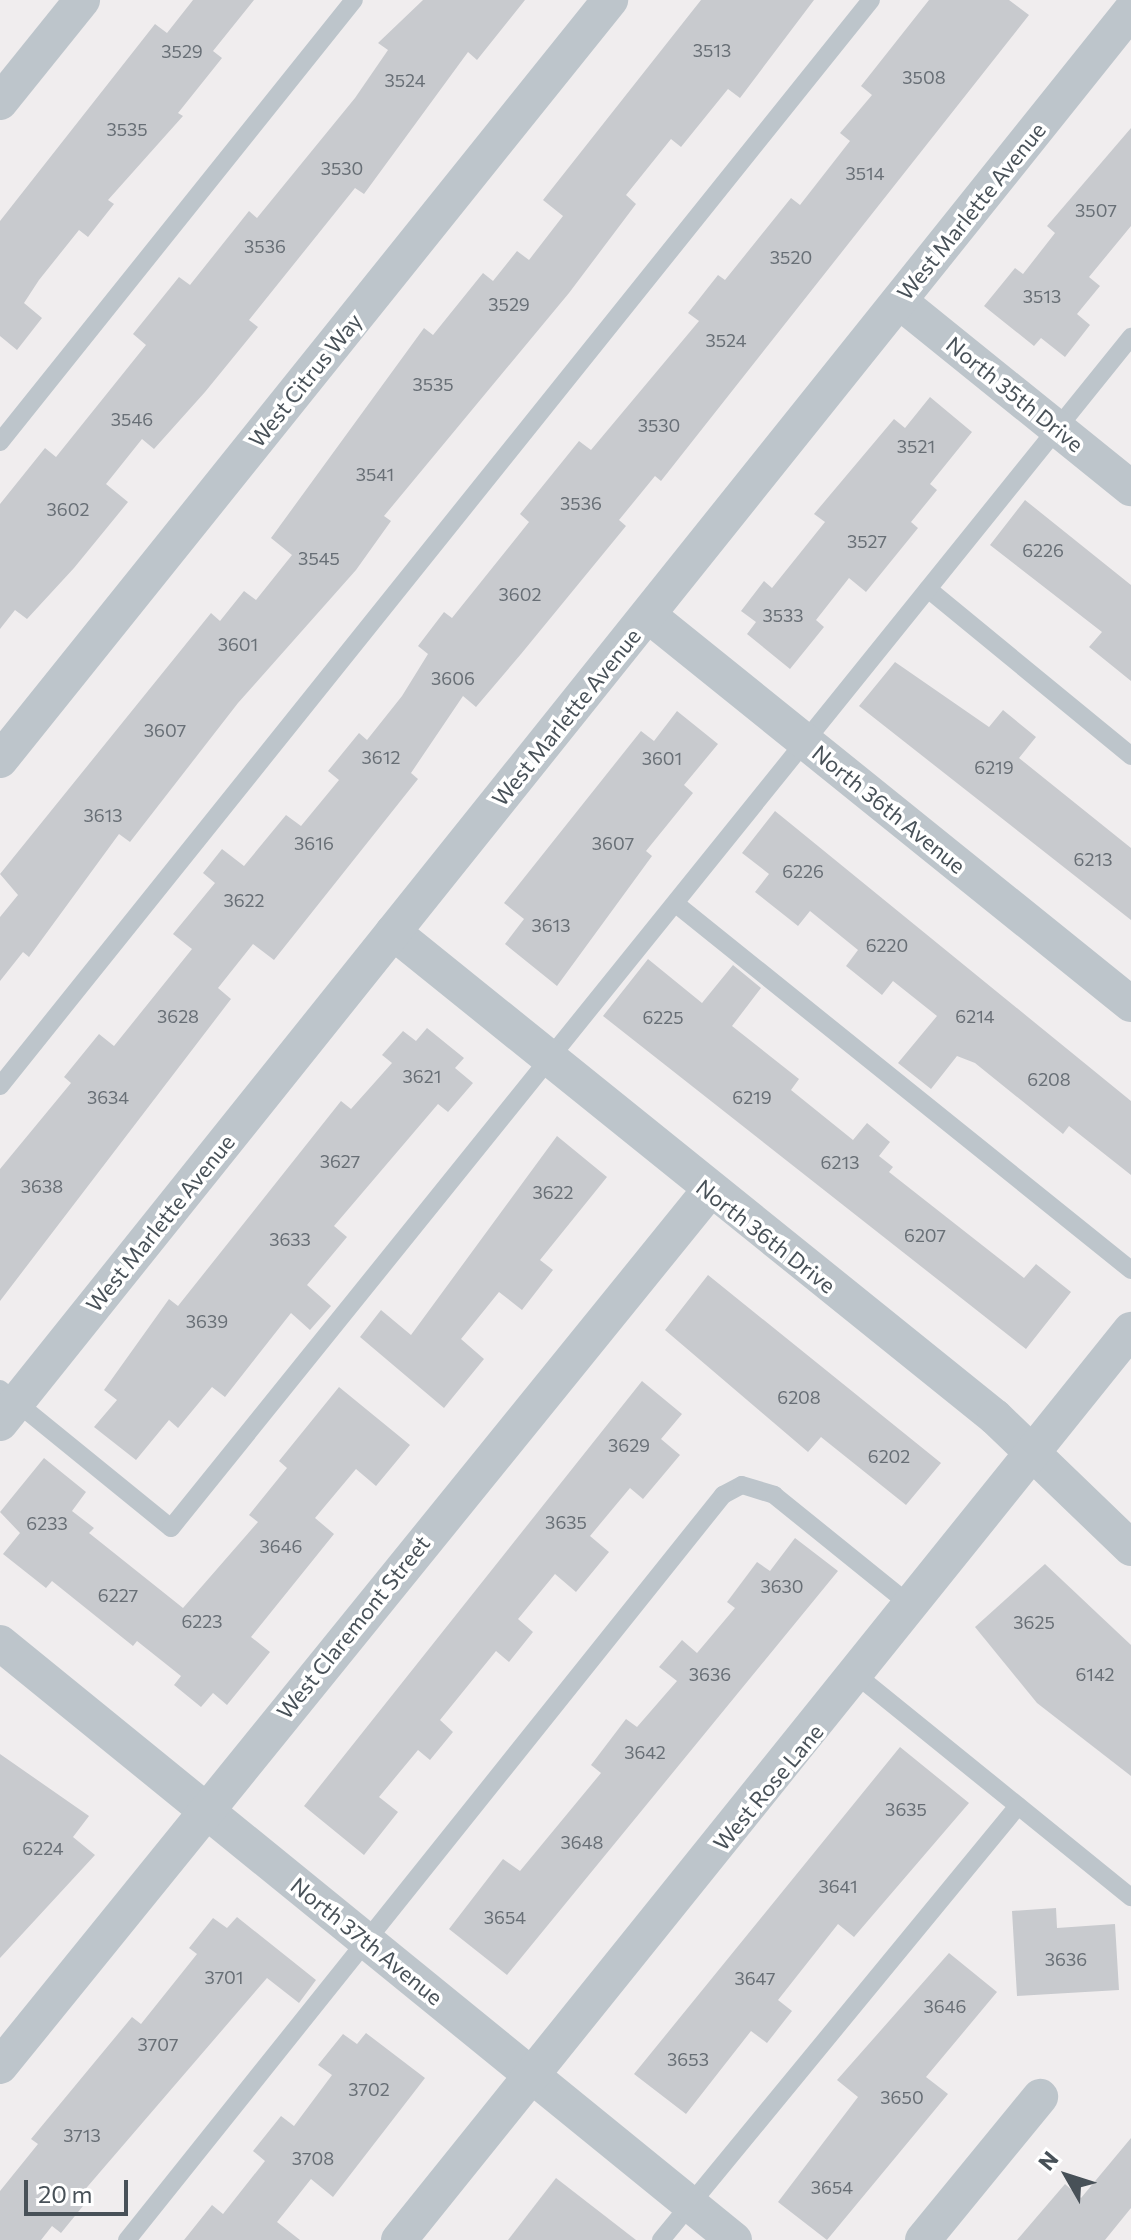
<!DOCTYPE html>
<style>
body{margin:0}
#map{position:relative;width:1131px;height:2240px;overflow:hidden;background:#f0edee;font-family:Commissioner,sans-serif}
div>[style]{position:absolute}
[style*='--x']{left:calc(var(--x)*1px);top:calc(var(--y)*1px);width:calc(var(--w)*1px);rotate:calc(var(--a)*1deg)}
.building>*{inset:0;background:#c8cace}
.lane>*{height:18px;margin:-9px;padding:0 9px;transform-origin:9px;border-radius:9px;background:#bdc5cb}
.street>*{height:36px;margin:-18px;padding:0 18px;transform-origin:18px;border-radius:18px;background:#bdc5cb}
span{translate:-50% -50%;white-space:nowrap;text-align:center;line-height:1.15;-webkit-text-stroke:7px #fff;paint-order:stroke}
.number-label{font-size:18px;color:#686f76}
.number-label span{-webkit-text-stroke-width:0}
.street-label{font-size:22px;color:#485158}
.north{position:absolute;left:1027px;top:2136px;width:80px;height:80px;-webkit-text-stroke:6px #fff;paint-order:stroke;rotate:309deg;font-size:22px;font-weight:700;line-height:32px;text-align:center;color:#485158}
.north::after{content:'';display:block;margin:auto;width:28px;height:36px;background:#485158;clip-path:polygon(50% 0,100% 100%,50% 72%,0 100%)}
.scale{position:absolute;left:24px;top:2180px;width:104px;height:36px;box-sizing:border-box;border:4px solid #485158;border-top:0;padding-left:10px;font-size:24px;line-height:28px;white-space:nowrap;color:#485158;-webkit-text-stroke:6px #fff;paint-order:stroke}
</style>
<div id="map">
<div class="building">
<i style="clip-path:polygon(193px 0,254px 0,213px 51px,222px 58px,178px 113px,183px 116px,108px 200px,114px 204px,88px 237px,79px 230px,39px 280px,24px 303px,42px 318px,17px 350px,0 336px,0 221px,155px 24px,167px 33px)"></i>
<i style="clip-path:polygon(423px 0,525px 0,477px 60px,468px 52px,364px 194px,355px 188px,249px 320px,258px 327px,205px 392px,154px 449px,142px 439px,106px 484px,128px 502px,74px 568px,27px 619px,15px 610px,0 629px,0 504px,45px 448px,56px 457px,146px 345px,133px 334px,179px 277px,190px 285px,249px 211px,257px 218px,355px 98px,388px 50px,378px 43px)"></i>
<i style="clip-path:polygon(701px 0,814px 0,740px 98px,728px 89px,681px 147px,671px 139px,626px 195px,636px 204px,569px 293px,384px 516px,391px 521px,356px 570px,238px 703px,130px 842px,119px 834px,29px 957px,23px 952px,0 981px,0 917px,18px 895px,0 874px,211px 613px,220px 621px,244px 591px,256px 600px,292px 555px,271px 538px,424px 328px,433px 335px,483px 273px,493px 281px,517px 251px,529px 260px,563px 216px,543px 200px)"></i>
<i style="clip-path:polygon(929px 0,1009px 0,1029px 15px,661px 481px,655px 476px,619px 520px,626px 526px,521px 654px,476px 707px,463px 696px,411px 773px,418px 779px,274px 960px,253px 944px,218px 988px,231px 999px,0 1301px,0 1169px,71px 1083px,64px 1077px,99px 1034px,114px 1046px,192px 949px,173px 934px,215px 883px,203px 873px,222px 849px,244px 866px,286px 815px,301px 826px,339px 780px,328px 771px,359px 733px,367px 740px,402px 696px,428px 654px,418px 646px,444px 612px,452px 618px,529px 522px,520px 514px,579px 441px,591px 450px,699px 321px,688px 313px,718px 275px,725px 280px,791px 198px,800px 205px,850px 141px,840px 133px,872px 95px,861px 86px)"></i>
<i style="clip-path:polygon(1131px 128px,1131px 226px,1089px 277px,1100px 286px,1077px 314px,1090px 325px,1065px 357px,1041px 338px,1034px 346px,984px 306px,1015px 268px,1023px 274px,1055px 233px,1047px 226px)"></i>
<i style="clip-path:polygon(930px 397px,972px 432px,930px 484px,937px 490px,911px 522px,918px 528px,866px 592px,849px 578px,816px 620px,824px 627px,790px 669px,747px 634px,756px 622px,741px 611px,764px 581px,772px 588px,825px 522px,814px 514px,894px 419px,905px 428px)"></i>
<i style="clip-path:polygon(1025px 500px,1131px 585px,1131px 681px,1089px 647px,1102px 632px,990px 545px)"></i>
<i style="clip-path:polygon(895px 662px,989px 727px,1003px 710px,1036px 737px,1019px 758px,1131px 848px,1131px 920px,859px 706px)"></i>
<i style="clip-path:polygon(677px 711px,718px 744px,684px 785px,693px 793px,646px 851px,652px 856px,557px 986px,505px 944px,524px 919px,504px 903px,641px 731px,654px 741px)"></i>
<i style="clip-path:polygon(775px 811px,1131px 1101px,1131px 1175px,1069px 1126px,1063px 1134px,975px 1063px,957px 1056px,931px 1089px,898px 1063px,937px 1016px,893px 981px,882px 995px,846px 966px,858px 950px,810px 911px,798px 926px,755px 892px,769px 874px,742px 853px)"></i>
<i style="clip-path:polygon(648px 959px,702px 1003px,733px 965px,761px 988px,732px 1026px,799px 1079px,791px 1090px,853px 1140px,867px 1123px,890px 1142px,879px 1156px,893px 1167px,889px 1172px,1024px 1278px,1036px 1264px,1071px 1292px,1026px 1349px,603px 1016px)"></i>
<i style="clip-path:polygon(427px 1028px,464px 1058px,455px 1068px,473px 1083px,448px 1112px,438px 1104px,334px 1226px,347px 1237px,307px 1285px,331px 1306px,310px 1330px,291px 1313px,225px 1397px,212px 1387px,178px 1428px,169px 1420px,136px 1460px,94px 1427px,117px 1400px,104px 1390px,169px 1299px,178px 1306px,341px 1101px,351px 1109px,392px 1063px,382px 1055px,403px 1031px,416px 1041px)"></i>
<i style="clip-path:polygon(557px 1136px,607px 1177px,540px 1260px,553px 1270px,522px 1310px,499px 1292px,461px 1339px,484px 1359px,444px 1408px,360px 1337px,381px 1310px,411px 1335px)"></i>
<i style="clip-path:polygon(708px 1275px,941px 1463px,906px 1505px,821px 1437px,808px 1452px,665px 1330px)"></i>
<i style="clip-path:polygon(642px 1381px,682px 1414px,661px 1439px,680px 1455px,643px 1499px,630px 1488px,590px 1536px,609px 1552px,576px 1592px,555px 1574px,518px 1619px,533px 1632px,509px 1662px,496px 1651px,440px 1720px,453px 1732px,430px 1760px,418px 1750px,379px 1797px,398px 1812px,364px 1855px,304px 1806px)"></i>
<i style="clip-path:polygon(339px 1387px,410px 1445px,376px 1486px,356px 1469px,315px 1518px,334px 1534px,251px 1637px,270px 1652px,227px 1705px,213px 1693px,201px 1707px,174px 1685px,181px 1676px,137px 1641px,133px 1646px,52px 1581px,46px 1588px,3px 1554px,20px 1533px,0 1512px,44px 1458px,86px 1492px,72px 1511px,94px 1528px,89px 1533px,183px 1608px,258px 1522px,249px 1515px,287px 1468px,279px 1461px)"></i>
<i style="clip-path:polygon(795px 1538px,838px 1571px,507px 1975px,449px 1929px,503px 1859px,520px 1871px,601px 1773px,591px 1765px,626px 1719px,637px 1727px,677px 1681px,659px 1667px,682px 1640px,697px 1653px,735px 1608px,727px 1602px,757px 1562px,770px 1571px)"></i>
<i style="clip-path:polygon(1045px 1564px,1131px 1645px,1131px 1776px,1037px 1703px,975px 1627px)"></i>
<i style="clip-path:polygon(900px 1747px,969px 1803px,854px 1937px,838px 1924px,778px 2000px,792px 2011px,767px 2043px,751px 2031px,686px 2114px,634px 2074px)"></i>
<i style="clip-path:polygon(0 1754px,89px 1816px,73px 1837px,95px 1855px,0 1958px)"></i>
<i style="clip-path:polygon(1056px 1908px,1057px 1928px,1115px 1924px,1119px 1990px,1017px 1996px,1012px 1911px)"></i>
<i style="clip-path:polygon(237px 1917px,316px 1980px,299px 2003px,267px 1978px,76px 2200px,83px 2206px,61px 2233px,52px 2226px,41px 2240px,0 2240px,0 2191px,38px 2144px,31px 2139px,132px 2017px,141px 2024px,197px 1954px,189px 1948px,213px 1918px,227px 1928px)"></i>
<i style="clip-path:polygon(949px 1953px,997px 1992px,926px 2077px,948px 2094px,827px 2240px,778px 2202px,858px 2097px,837px 2080px)"></i>
<i style="clip-path:polygon(366px 2033px,425px 2078px,333px 2197px,311px 2179px,277px 2222px,300px 2240px,184px 2240px,212px 2205px,223px 2214px,265px 2161px,253px 2151px,281px 2116px,294px 2126px,332px 2075px,318px 2065px,343px 2034px,357px 2044px)"></i>
<i style="clip-path:polygon(1131px 2138px,1131px 2208px,1105px 2240px,1017px 2240px,1065px 2184px,1081px 2198px)"></i>
<i style="clip-path:polygon(556px 2178px,636px 2240px,508px 2240px)"></i>
</div>
<div class="lane">
<i style="--x:0;--y:442;--w:566;--a:-51.31"></i>
<i style="--x:928;--y:589;--w:263;--a:39.4"></i>
<i style="--x:676;--y:904;--w:584;--a:38.81"></i>
<i style="--x:0;--y:1086;--w:1392;--a:-51.27"></i>
<i style="--x:0;--y:1389;--w:220;--a:39.1"></i>
<i style="--x:171;--y:1528;--w:1530;--a:-51.13"></i>
<i style="--x:859;--y:1677;--w:350;--a:39"></i>
<i style="--x:127;--y:2240;--w:954;--a:-51.34"></i>
<i style="--x:723;--y:1495;--w:21;--a:-28"></i>
<i style="--x:742;--y:1485;--w:34;--a:17"></i>
<i style="--x:774;--y:1495;--w:179;--a:38.9"></i>
<i style="--x:661;--y:2240;--w:562;--a:-50.56"></i>
</div>
<div class="street">
<i style="--x:0;--y:102;--w:131;--a:-51.2"></i>
<i style="--x:899;--y:301;--w:298;--a:38.9"></i>
<i style="--x:648;--y:615;--w:620;--a:38.85"></i>
<i style="--x:0;--y:760;--w:975;--a:-51.25"></i>
<i style="--x:393;--y:932;--w:773;--a:38.86"></i>
<i style="--x:995;--y:1417;--w:189;--a:43.9"></i>
<i style="--x:0;--y:1423;--w:1809;--a:-51.31"></i>
<i style="--x:0;--y:1643;--w:946;--a:39.12"></i>
<i style="--x:0;--y:2066;--w:1126;--a:-50.98"></i>
<i style="--x:399;--y:2240;--w:1168;--a:-51.19"></i>
<i style="--x:923;--y:2240;--w:185;--a:-50.7"></i>
</div>
<div class="number-label">
<span style="left:712px;top:50px">3513</span>
<span style="left:182px;top:51px">3529</span>
<span style="left:924px;top:77px">3508</span>
<span style="left:405px;top:80px">3524</span>
<span style="left:127px;top:129px">3535</span>
<span style="left:342px;top:168px">3530</span>
<span style="left:865px;top:173px">3514</span>
<span style="left:1096px;top:210px">3507</span>
<span style="left:265px;top:246px">3536</span>
<span style="left:791px;top:257px">3520</span>
<span style="left:1042px;top:296px">3513</span>
<span style="left:509px;top:304px">3529</span>
<span style="left:726px;top:340px">3524</span>
<span style="left:433px;top:384px">3535</span>
<span style="left:132px;top:419px">3546</span>
<span style="left:659px;top:425px">3530</span>
<span style="left:916px;top:446px">3521</span>
<span style="left:375px;top:474px">3541</span>
<span style="left:581px;top:503px">3536</span>
<span style="left:68px;top:509px">3602</span>
<span style="left:867px;top:541px">3527</span>
<span style="left:1043px;top:550px">6226</span>
<span style="left:319px;top:558px">3545</span>
<span style="left:520px;top:594px">3602</span>
<span style="left:783px;top:615px">3533</span>
<span style="left:238px;top:644px">3601</span>
<span style="left:453px;top:678px">3606</span>
<span style="left:165px;top:730px">3607</span>
<span style="left:381px;top:757px">3612</span>
<span style="left:662px;top:758px">3601</span>
<span style="left:994px;top:767px">6219</span>
<span style="left:103px;top:815px">3613</span>
<span style="left:314px;top:843px">3616</span>
<span style="left:613px;top:843px">3607</span>
<span style="left:1093px;top:859px">6213</span>
<span style="left:803px;top:871px">6226</span>
<span style="left:244px;top:900px">3622</span>
<span style="left:551px;top:925px">3613</span>
<span style="left:887px;top:945px">6220</span>
<span style="left:178px;top:1016px">3628</span>
<span style="left:975px;top:1016px">6214</span>
<span style="left:663px;top:1017px">6225</span>
<span style="left:422px;top:1076px">3621</span>
<span style="left:1049px;top:1079px">6208</span>
<span style="left:108px;top:1097px">3634</span>
<span style="left:752px;top:1097px">6219</span>
<span style="left:340px;top:1161px">3627</span>
<span style="left:840px;top:1162px">6213</span>
<span style="left:42px;top:1186px">3638</span>
<span style="left:553px;top:1192px">3622</span>
<span style="left:925px;top:1235px">6207</span>
<span style="left:290px;top:1239px">3633</span>
<span style="left:207px;top:1321px">3639</span>
<span style="left:799px;top:1397px">6208</span>
<span style="left:629px;top:1445px">3629</span>
<span style="left:889px;top:1456px">6202</span>
<span style="left:566px;top:1522px">3635</span>
<span style="left:47px;top:1523px">6233</span>
<span style="left:281px;top:1546px">3646</span>
<span style="left:782px;top:1586px">3630</span>
<span style="left:118px;top:1595px">6227</span>
<span style="left:202px;top:1621px">6223</span>
<span style="left:1034px;top:1622px">3625</span>
<span style="left:710px;top:1674px">3636</span>
<span style="left:1095px;top:1674px">6142</span>
<span style="left:645px;top:1752px">3642</span>
<span style="left:906px;top:1809px">3635</span>
<span style="left:582px;top:1842px">3648</span>
<span style="left:43px;top:1848px">6224</span>
<span style="left:838px;top:1886px">3641</span>
<span style="left:505px;top:1917px">3654</span>
<span style="left:1066px;top:1959px">3636</span>
<span style="left:224px;top:1977px">3701</span>
<span style="left:755px;top:1978px">3647</span>
<span style="left:945px;top:2006px">3646</span>
<span style="left:158px;top:2044px">3707</span>
<span style="left:688px;top:2059px">3653</span>
<span style="left:369px;top:2089px">3702</span>
<span style="left:902px;top:2097px">3650</span>
<span style="left:82px;top:2135px">3713</span>
<span style="left:313px;top:2158px">3708</span>
<span style="left:832px;top:2187px">3654</span>
</div>
<div class="street-label">
<span style="left:971px;top:211px;rotate:-51deg">West Marlette Avenue</span>
<span style="left:305px;top:380px;rotate:-51deg">West Citrus Way</span>
<span style="left:1015px;top:394px;rotate:39deg">North 35th Drive</span>
<span style="left:566px;top:717px;rotate:-51deg">West Marlette Avenue</span>
<span style="left:889px;top:809px;rotate:39deg">North 36th Avenue</span>
<span style="left:160px;top:1223px;rotate:-51deg">West Marlette Avenue</span>
<span style="left:766px;top:1236px;rotate:38deg">North 36th Drive</span>
<span style="left:353px;top:1627px;rotate:-51deg">West Claremont Street</span>
<span style="left:768px;top:1787px;rotate:-50deg">West Rose Lane</span>
<span style="left:367px;top:1941px;rotate:39deg">North 37th Avenue</span>
</div>
<div class="north">N</div>
<div class="scale">20 m</div>
</div>
